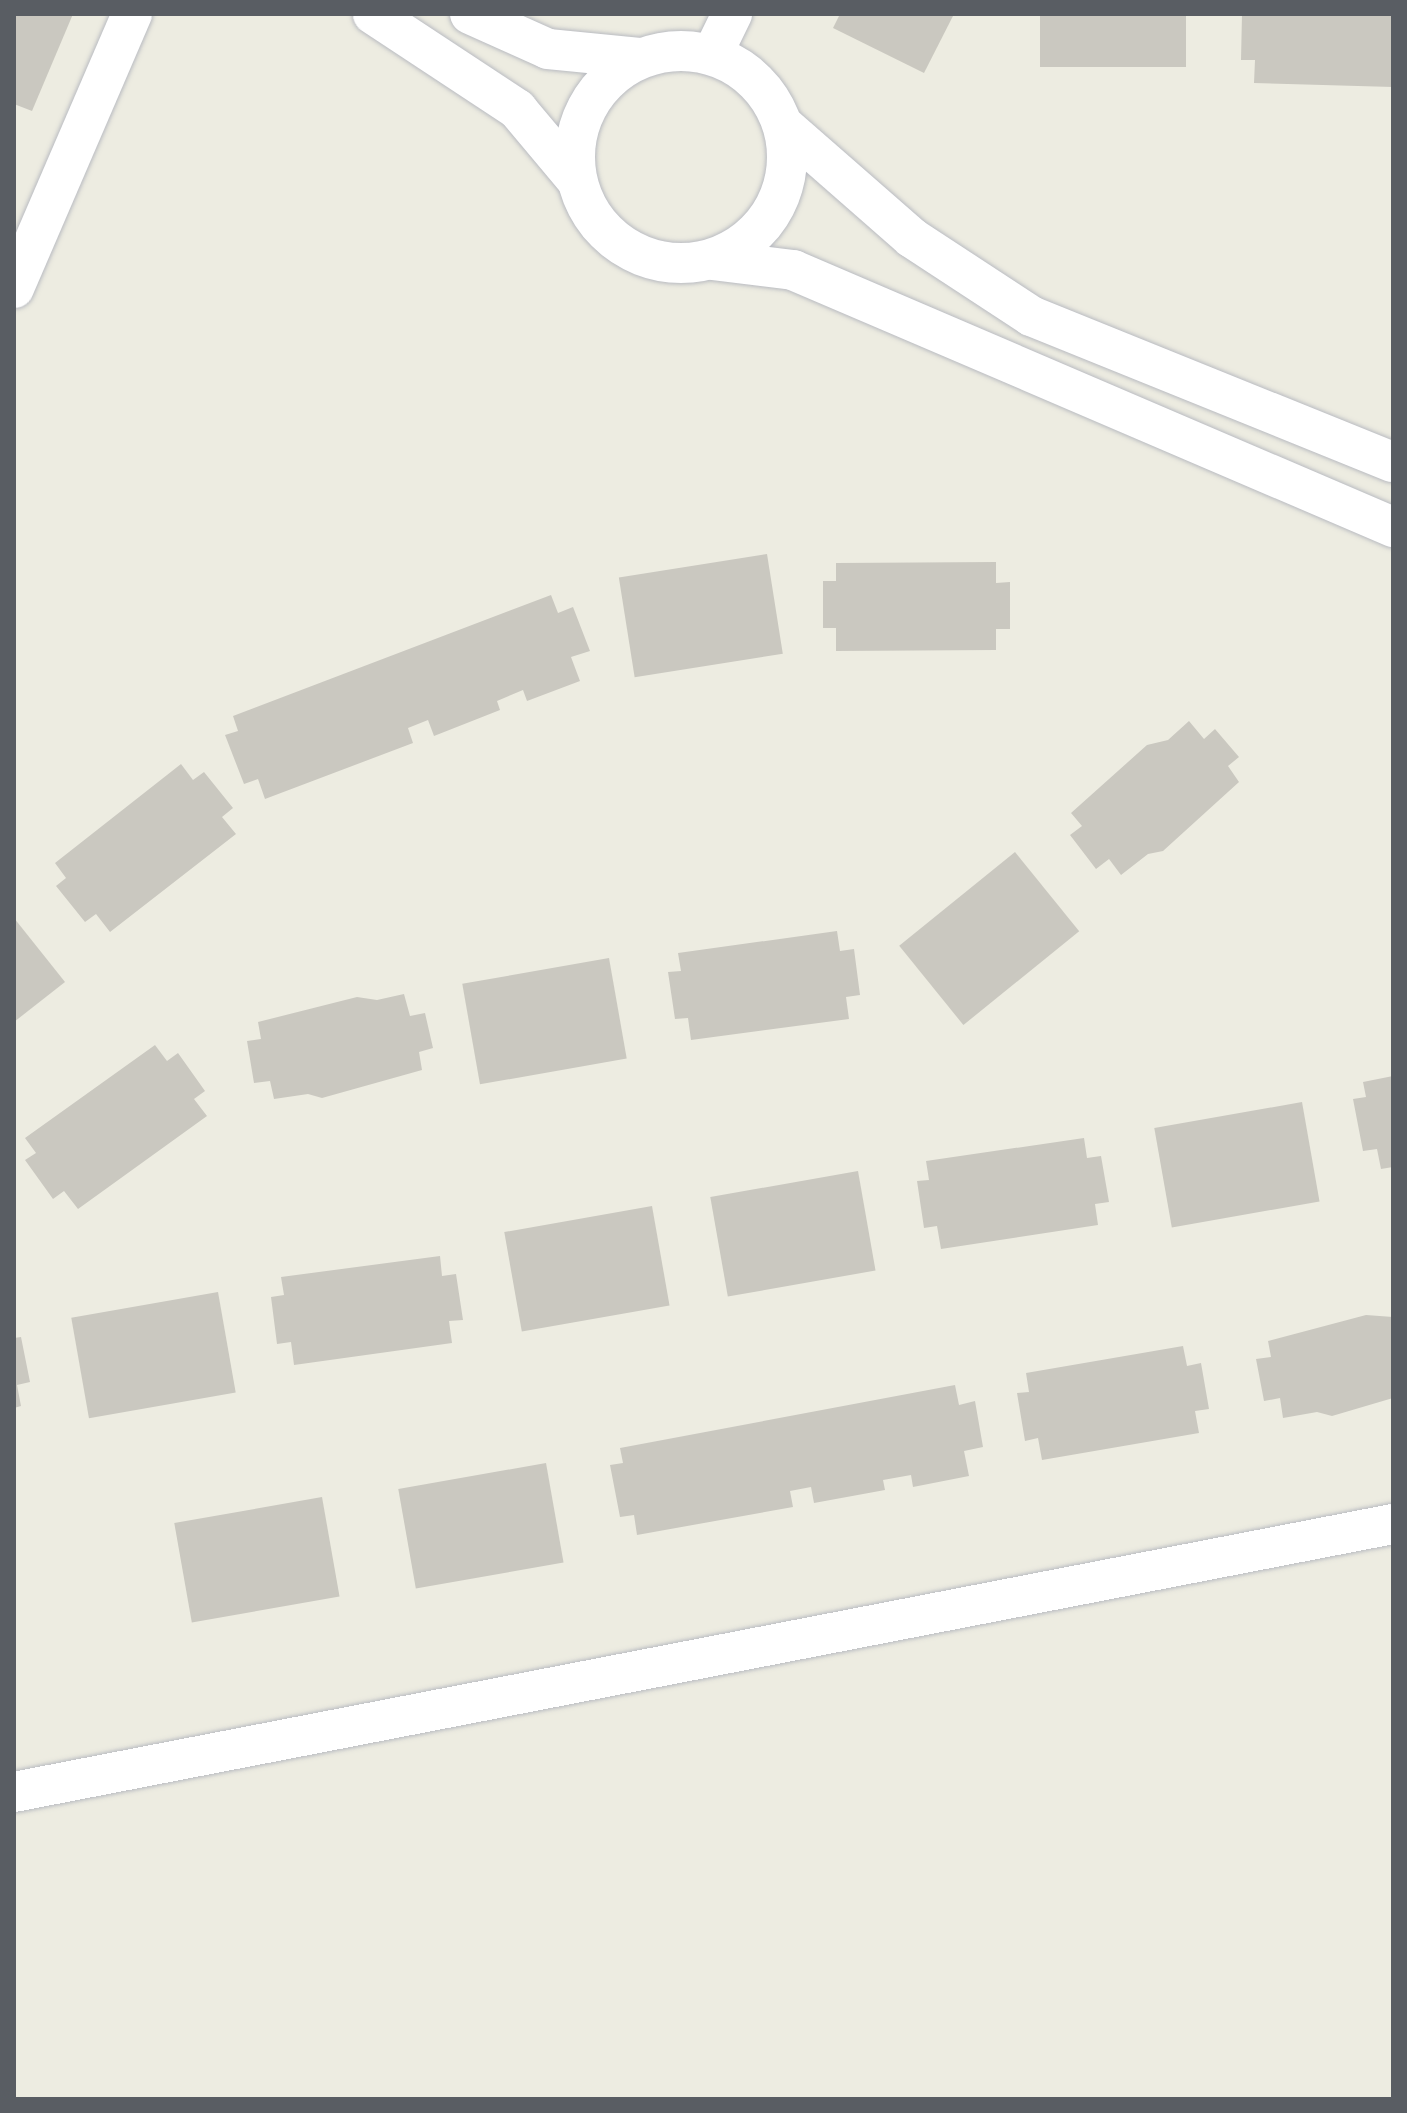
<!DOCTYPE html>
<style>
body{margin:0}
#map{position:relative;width:1407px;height:2113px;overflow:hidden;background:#edece1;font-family:Karla,sans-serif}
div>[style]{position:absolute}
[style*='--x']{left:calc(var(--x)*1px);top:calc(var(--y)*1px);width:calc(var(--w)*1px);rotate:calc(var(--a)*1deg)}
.building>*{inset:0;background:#cac8c0;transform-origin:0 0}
.roads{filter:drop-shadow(0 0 2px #b9bbc1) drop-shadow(0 0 2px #b9bbc1)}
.minor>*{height:40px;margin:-20px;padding:0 20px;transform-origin:20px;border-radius:20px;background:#fff}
.minor>.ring{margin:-20px;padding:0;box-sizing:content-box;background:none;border:40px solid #fff;border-radius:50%}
span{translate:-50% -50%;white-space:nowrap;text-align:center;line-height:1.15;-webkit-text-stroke:8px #fff;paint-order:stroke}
.frame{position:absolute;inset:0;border:16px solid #595d63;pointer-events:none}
</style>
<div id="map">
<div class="building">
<i style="clip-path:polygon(14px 14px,73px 14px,32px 111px,14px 104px)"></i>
<i style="clip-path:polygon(840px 14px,954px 14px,924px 73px,833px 28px)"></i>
<i style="left:1040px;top:14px;width:146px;height:53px"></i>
<i style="clip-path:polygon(1242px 14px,1393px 14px,1393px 87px,1254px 83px,1255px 60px,1241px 60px)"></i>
<i style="left:767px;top:554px;width:101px;height:150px;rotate:81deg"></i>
<i style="clip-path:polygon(996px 562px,996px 583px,1010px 582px,1010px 629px,996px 629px,996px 650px,836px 651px,836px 628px,823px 628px,823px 581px,836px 581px,836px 563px)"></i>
<i style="clip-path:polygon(551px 595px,558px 613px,573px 607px,590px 651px,571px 657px,580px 681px,527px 701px,523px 690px,497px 701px,500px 710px,434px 736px,428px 720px,408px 728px,413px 743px,265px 799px,258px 779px,244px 784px,225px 735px,238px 731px,233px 716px)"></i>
<i style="clip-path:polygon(1189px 721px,1204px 739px,1215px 729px,1239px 757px,1228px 766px,1239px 782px,1163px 851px,1148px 854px,1121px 875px,1109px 859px,1096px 869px,1070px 835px,1082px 826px,1071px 813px,1147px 745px,1168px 740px)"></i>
<i style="clip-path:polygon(181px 764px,193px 780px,204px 772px,233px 808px,222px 817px,236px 834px,110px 932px,96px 914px,85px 922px,56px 886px,66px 878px,55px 863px)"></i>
<i style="left:1015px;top:852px;width:102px;height:149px;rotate:51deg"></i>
<i style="clip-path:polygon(14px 918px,65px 982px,14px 1022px)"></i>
<i style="clip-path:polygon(837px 931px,840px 951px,854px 949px,860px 995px,846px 997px,849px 1019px,691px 1040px,688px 1018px,675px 1019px,668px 972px,681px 971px,678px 953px)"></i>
<i style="left:609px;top:958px;width:102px;height:149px;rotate:80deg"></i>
<i style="clip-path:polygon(404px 994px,410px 1016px,425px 1013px,433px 1048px,419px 1052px,422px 1070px,322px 1098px,308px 1094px,274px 1099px,270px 1081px,254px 1083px,247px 1041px,261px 1039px,258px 1022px,357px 997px,377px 1000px)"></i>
<i style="clip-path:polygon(155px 1045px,167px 1061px,178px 1053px,205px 1091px,194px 1099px,207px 1116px,78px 1209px,64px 1191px,53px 1199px,25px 1160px,36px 1153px,25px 1138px)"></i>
<i style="clip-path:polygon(1393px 1076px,1393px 1167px,1381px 1169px,1377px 1149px,1363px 1151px,1353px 1099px,1366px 1097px,1363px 1082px)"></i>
<i style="left:1302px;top:1102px;width:101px;height:150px;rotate:80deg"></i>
<i style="clip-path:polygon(1084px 1138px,1087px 1158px,1101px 1156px,1109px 1202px,1095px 1204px,1098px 1225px,941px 1249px,937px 1226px,924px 1228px,917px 1181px,929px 1180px,926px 1161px)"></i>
<i style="left:858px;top:1171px;width:101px;height:150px;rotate:80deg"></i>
<i style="left:652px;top:1206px;width:101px;height:150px;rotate:80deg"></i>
<i style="clip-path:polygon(440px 1256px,442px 1276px,456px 1274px,463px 1320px,449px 1321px,452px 1343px,294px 1365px,291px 1342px,277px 1344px,271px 1297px,284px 1295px,281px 1277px)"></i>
<i style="left:218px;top:1292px;width:102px;height:149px;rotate:80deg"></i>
<i style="clip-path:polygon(1366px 1315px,1393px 1317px,1393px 1398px,1332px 1416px,1317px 1412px,1283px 1418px,1280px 1398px,1264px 1401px,1256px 1359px,1271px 1357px,1268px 1341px)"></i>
<i style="clip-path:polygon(21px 1337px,30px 1382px,17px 1385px,21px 1406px,14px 1408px,14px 1338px)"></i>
<i style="clip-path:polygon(1183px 1346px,1187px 1366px,1201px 1363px,1209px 1409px,1195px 1411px,1199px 1433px,1042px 1460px,1038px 1438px,1025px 1441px,1017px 1393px,1029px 1392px,1026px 1373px)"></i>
<i style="clip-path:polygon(955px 1385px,959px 1405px,975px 1401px,983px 1447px,964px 1451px,969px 1476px,913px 1487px,911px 1475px,883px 1480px,885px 1490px,814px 1503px,811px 1487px,790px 1491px,793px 1507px,637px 1535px,634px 1515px,620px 1517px,610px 1465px,623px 1463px,620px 1448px)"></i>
<i style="left:546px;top:1463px;width:101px;height:150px;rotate:80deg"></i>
<i style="left:322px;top:1497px;width:101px;height:150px;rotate:80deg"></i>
</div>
<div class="roads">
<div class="minor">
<i style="--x:373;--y:14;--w:173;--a:33.4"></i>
<i style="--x:517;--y:109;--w:90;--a:50"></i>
<i style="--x:470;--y:14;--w:85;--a:24.2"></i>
<i style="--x:548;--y:49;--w:92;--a:5.6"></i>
<i class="ring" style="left:575px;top:51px;width:172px;height:172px"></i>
<i style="--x:712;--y:55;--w:46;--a:-64"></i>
<i style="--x:783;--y:125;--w:171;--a:41.2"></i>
<i style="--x:912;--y:238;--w:142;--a:33.2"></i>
<i style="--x:1031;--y:316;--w:390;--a:22"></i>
<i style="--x:712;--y:260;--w:82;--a:7"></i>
<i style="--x:793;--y:270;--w:653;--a:23.19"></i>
<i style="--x:14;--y:288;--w:298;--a:-66.7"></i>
<i style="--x:14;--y:1792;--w:1405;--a:-11"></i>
</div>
</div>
<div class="frame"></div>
</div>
